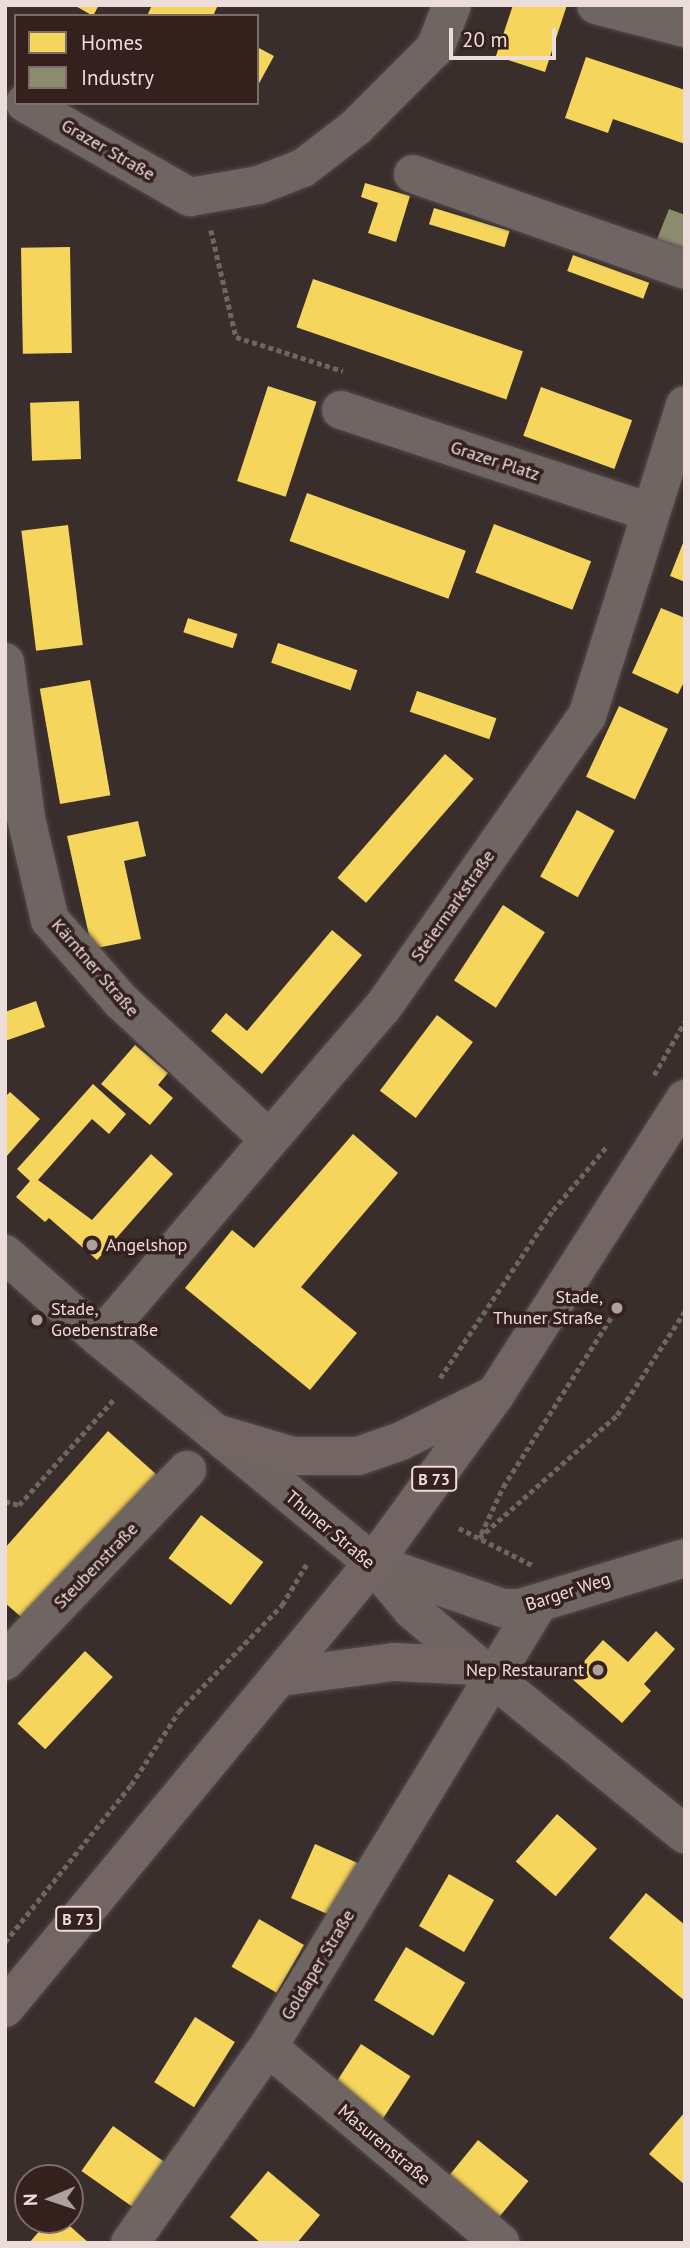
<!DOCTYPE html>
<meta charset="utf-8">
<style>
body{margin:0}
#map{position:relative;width:690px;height:2248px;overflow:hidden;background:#392e2c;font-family:"PT Sans",sans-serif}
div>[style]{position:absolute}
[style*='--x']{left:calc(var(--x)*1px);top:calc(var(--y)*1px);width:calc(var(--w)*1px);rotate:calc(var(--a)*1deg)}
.homes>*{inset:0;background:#f6d55c;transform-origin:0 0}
.industry>*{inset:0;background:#8c8c6e}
.path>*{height:4.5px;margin-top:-2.25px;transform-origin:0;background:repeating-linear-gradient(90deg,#6f6664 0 5px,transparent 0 8.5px)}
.roads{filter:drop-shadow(0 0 2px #554a49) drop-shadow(0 0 2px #554a49)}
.minor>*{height:38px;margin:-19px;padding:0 19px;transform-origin:19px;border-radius:19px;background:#6f6563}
.major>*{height:38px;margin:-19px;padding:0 19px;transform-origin:19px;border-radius:19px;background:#736563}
.dots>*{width:19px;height:19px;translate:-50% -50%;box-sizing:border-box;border:4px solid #34201c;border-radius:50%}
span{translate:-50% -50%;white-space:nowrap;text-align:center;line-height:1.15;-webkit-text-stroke:7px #34201c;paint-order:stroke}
.shield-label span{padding:2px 5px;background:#34201c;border:2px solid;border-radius:5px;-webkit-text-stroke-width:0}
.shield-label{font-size:16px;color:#ecddda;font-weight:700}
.street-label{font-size:18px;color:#ecddda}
.poi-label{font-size:18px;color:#ecddda}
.left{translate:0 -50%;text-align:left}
.right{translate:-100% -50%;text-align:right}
.frame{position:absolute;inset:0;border:7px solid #ecddda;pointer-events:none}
.legend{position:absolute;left:14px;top:14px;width:245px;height:91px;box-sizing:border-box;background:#34201c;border:2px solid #7e6c68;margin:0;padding:9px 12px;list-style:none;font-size:21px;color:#ecddda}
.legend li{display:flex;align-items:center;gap:14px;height:35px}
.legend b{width:35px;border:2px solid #7e6c68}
.north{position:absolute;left:14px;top:2164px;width:70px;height:70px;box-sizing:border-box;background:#34201c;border:2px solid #7e6c68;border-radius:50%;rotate:268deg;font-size:19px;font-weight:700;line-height:28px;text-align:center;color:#ecddda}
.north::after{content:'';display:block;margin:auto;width:24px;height:32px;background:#ada09d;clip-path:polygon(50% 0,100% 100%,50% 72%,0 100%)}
.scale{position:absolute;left:449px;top:28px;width:107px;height:32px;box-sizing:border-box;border:4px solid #ecddda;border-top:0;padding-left:9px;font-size:21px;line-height:24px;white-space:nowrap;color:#ecddda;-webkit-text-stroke:5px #34201c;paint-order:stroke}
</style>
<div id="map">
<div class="homes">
<i style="clip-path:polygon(74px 5px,99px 5px,93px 16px)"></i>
<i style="clip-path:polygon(152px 5px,218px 5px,213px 16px,147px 16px)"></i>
<i style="clip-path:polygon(513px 5px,567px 5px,545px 72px,496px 56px)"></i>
<i style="clip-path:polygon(257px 47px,274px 56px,257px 87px)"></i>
<i style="clip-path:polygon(586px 57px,685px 90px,685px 144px,613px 119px,608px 133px,565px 118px)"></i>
<i style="clip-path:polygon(365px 183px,410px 196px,396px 242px,368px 233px,378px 203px,361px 197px)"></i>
<i style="left:434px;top:208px;width:79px;height:17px;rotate:17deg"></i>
<i style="left:70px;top:247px;width:106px;height:49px;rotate:89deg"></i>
<i style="left:573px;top:255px;width:81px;height:17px;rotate:20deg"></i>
<i style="left:313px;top:279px;width:222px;height:51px;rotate:19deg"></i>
<i style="left:268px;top:386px;width:51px;height:100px;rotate:18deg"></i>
<i style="left:541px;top:387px;width:97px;height:52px;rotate:20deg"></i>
<i style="left:79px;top:401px;width:58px;height:49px;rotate:88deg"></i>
<i style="left:307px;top:493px;width:169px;height:51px;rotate:20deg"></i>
<i style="left:494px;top:524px;width:104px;height:52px;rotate:21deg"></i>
<i style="left:68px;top:525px;width:121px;height:47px;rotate:83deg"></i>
<i style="clip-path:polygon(685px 538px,685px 582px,670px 576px)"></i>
<i style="clip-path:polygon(661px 608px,685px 618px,685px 680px,678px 694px,632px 673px)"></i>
<i style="left:188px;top:618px;width:52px;height:15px;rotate:18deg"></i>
<i style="left:278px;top:643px;width:84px;height:21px;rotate:19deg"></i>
<i style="left:90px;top:680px;width:117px;height:51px;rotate:80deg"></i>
<i style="left:417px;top:691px;width:84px;height:22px;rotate:19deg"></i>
<i style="left:619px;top:706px;width:54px;height:78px;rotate:25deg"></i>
<i style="left:445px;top:754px;width:38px;height:164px;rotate:41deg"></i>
<i style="left:577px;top:810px;width:43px;height:76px;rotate:29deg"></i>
<i style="clip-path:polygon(138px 821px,146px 856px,124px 861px,141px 939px,92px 949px,67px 836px)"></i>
<i style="left:503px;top:905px;width:50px;height:90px;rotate:33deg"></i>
<i style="clip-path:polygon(332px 930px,362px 955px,262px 1074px,211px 1031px,226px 1013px,247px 1031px)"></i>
<i style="clip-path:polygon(36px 1001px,45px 1027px,5px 1041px,5px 1012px)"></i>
<i style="left:437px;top:1015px;width:45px;height:95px;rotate:37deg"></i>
<i style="clip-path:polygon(135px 1045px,168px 1073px,158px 1085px,173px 1098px,150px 1125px,101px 1084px)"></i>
<i style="clip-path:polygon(93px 1084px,126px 1114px,109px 1134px,92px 1119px,38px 1180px,92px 1220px,151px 1154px,173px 1174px,97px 1260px,49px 1218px,45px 1222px,16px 1197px,30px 1181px,17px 1169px)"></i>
<i style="clip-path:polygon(10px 1092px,40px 1119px,5px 1158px,5px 1097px)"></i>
<i style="clip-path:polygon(353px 1134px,398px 1173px,301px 1287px,357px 1333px,310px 1390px,185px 1288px,232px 1230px,254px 1248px)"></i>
<i style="clip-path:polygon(108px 1431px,157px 1475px,27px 1622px,5px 1603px,5px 1548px)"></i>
<i style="left:201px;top:1515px;width:78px;height:54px;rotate:37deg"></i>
<i style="clip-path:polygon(656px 1631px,675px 1649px,644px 1684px,651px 1691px,622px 1723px,570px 1677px,603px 1640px,628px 1662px)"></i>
<i style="left:85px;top:1651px;width:38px;height:99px;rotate:43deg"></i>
<i style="left:557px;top:1814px;width:53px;height:63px;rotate:41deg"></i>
<i style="left:315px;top:1844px;width:49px;height:59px;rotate:24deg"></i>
<i style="left:449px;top:1874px;width:52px;height:60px;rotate:30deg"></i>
<i style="clip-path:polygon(646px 1893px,685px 1925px,685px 2001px,609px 1938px)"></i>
<i style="left:259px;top:1919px;width:52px;height:55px;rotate:30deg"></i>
<i style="left:406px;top:1947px;width:69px;height:62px;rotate:31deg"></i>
<i style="left:195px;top:2017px;width:47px;height:77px;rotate:32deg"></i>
<i style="left:361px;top:2044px;width:59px;height:51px;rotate:33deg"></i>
<i style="clip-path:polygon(685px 2112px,685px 2185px,649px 2154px)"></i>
<i style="left:113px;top:2126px;width:66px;height:55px;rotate:35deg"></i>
<i style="left:478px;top:2140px;width:65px;height:50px;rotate:39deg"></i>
<i style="clip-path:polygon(268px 2171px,320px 2215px,297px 2243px,261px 2243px,230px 2217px)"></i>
<i style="clip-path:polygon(49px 2220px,63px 2220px,89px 2243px,29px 2243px)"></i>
</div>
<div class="industry">
<i style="clip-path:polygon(669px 209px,685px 215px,685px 265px,652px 252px)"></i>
</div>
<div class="path">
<i style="--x:211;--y:230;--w:110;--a:76.8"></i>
<i style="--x:236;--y:337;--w:112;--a:17.6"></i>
<i style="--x:654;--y:1075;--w:62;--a:-60.1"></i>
<i style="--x:440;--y:1378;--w:202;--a:-56.1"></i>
<i style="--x:553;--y:1210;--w:84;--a:-49.8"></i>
<i style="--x:5;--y:1501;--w:15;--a:16"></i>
<i style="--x:19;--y:1505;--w:142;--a:-48.1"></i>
<i style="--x:459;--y:1528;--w:84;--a:26.9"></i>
<i style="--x:481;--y:1534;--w:52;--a:-64.9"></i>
<i style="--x:503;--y:1487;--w:212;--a:-57.5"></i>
<i style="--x:479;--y:1538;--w:185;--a:-41.7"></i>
<i style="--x:617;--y:1415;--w:124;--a:-56.8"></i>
<i style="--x:5;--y:1942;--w:201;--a:-51.3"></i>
<i style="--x:131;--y:1785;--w:88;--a:-57"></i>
<i style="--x:179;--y:1711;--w:148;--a:-45.8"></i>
<i style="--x:282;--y:1605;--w:47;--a:-59"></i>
</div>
<div class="roads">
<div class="minor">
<i style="--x:596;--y:5;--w:92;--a:14.5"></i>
<i style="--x:25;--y:103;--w:190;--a:29.7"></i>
<i style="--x:190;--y:197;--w:70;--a:-9.9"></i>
<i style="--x:259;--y:185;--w:47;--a:-21.1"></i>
<i style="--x:303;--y:168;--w:66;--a:-37.6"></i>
<i style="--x:355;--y:128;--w:113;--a:-45"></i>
<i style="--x:435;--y:48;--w:46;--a:-68.4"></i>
<i style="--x:413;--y:174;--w:288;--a:19.4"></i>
<i style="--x:341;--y:410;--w:324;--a:18.3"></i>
<i style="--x:5;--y:662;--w:157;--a:82.3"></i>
<i style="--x:26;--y:818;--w:105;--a:76.8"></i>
<i style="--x:50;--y:920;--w:108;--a:48.8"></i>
<i style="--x:121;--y:1001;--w:202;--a:43"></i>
<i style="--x:5;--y:1254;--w:127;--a:41.5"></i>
<i style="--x:100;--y:1338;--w:354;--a:39.5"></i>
<i style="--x:373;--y:1563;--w:61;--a:50.3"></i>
<i style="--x:412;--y:1610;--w:87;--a:40.3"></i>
<i style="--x:478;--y:1666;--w:267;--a:39.1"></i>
<i style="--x:100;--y:1338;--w:435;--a:-49.5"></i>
<i style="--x:383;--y:1007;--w:355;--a:-55"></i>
<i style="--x:587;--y:716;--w:326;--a:-72.5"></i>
<i style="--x:373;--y:1563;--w:137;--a:19.2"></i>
<i style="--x:502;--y:1608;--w:19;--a:0"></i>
<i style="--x:521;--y:1608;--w:171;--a:-17"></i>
<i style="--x:5;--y:1661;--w:264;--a:-46.4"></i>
<i style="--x:268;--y:2047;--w:304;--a:40.1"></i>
<i style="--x:130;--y:2243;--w:240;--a:-54.9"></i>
<i style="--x:268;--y:2047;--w:517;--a:-58.62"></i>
</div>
<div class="major">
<i style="--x:215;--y:1433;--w:81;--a:16.4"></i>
<i style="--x:293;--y:1456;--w:65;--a:0"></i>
<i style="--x:358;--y:1456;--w:43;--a:-18.9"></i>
<i style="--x:399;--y:1442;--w:102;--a:-26.3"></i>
<i style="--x:280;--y:1677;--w:115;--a:-7.5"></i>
<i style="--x:394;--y:1662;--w:84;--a:2.7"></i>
<i style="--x:5;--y:2008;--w:577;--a:-50.41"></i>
<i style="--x:373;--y:1563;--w:208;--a:-54"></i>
<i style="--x:495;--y:1395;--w:352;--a:-57.3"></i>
</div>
</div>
<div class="dots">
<i style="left:92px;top:1245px;background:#ada09d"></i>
<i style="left:617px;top:1308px;background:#ada09d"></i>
<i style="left:37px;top:1320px;background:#ada09d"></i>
<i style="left:598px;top:1670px;background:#ada09d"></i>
</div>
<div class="shield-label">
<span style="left:434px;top:1479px">B 73</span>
<span style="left:78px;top:1919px">B 73</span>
</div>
<div class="street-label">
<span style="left:108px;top:150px;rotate:30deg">Grazer Straße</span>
<span style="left:495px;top:461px;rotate:18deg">Grazer Platz</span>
<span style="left:453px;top:906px;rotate:-55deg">Steiermarkstraße</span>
<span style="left:95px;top:968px;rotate:49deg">Kärntner Straße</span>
<span style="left:330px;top:1530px;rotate:40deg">Thuner Straße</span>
<span style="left:96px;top:1566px;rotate:-46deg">Steubenstraße</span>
<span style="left:568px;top:1592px;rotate:-18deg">Barger Weg</span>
<span style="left:318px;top:1965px;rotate:-59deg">Goldaper Straße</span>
<span style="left:384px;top:2145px;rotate:40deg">Masurenstraße</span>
</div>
<div class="poi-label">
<span class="left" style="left:106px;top:1245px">Angelshop</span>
<span class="right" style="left:603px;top:1308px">Stade,<br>Thuner Straße</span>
<span class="left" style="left:51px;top:1320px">Stade,<br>Goebenstraße</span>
<span class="right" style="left:584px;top:1670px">Nep Restaurant</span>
</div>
<div class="frame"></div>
<ul class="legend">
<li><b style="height:19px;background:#f6d55c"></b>Homes</li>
<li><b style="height:19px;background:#8c8c6e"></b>Industry</li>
</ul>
<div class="north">N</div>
<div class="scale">20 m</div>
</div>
